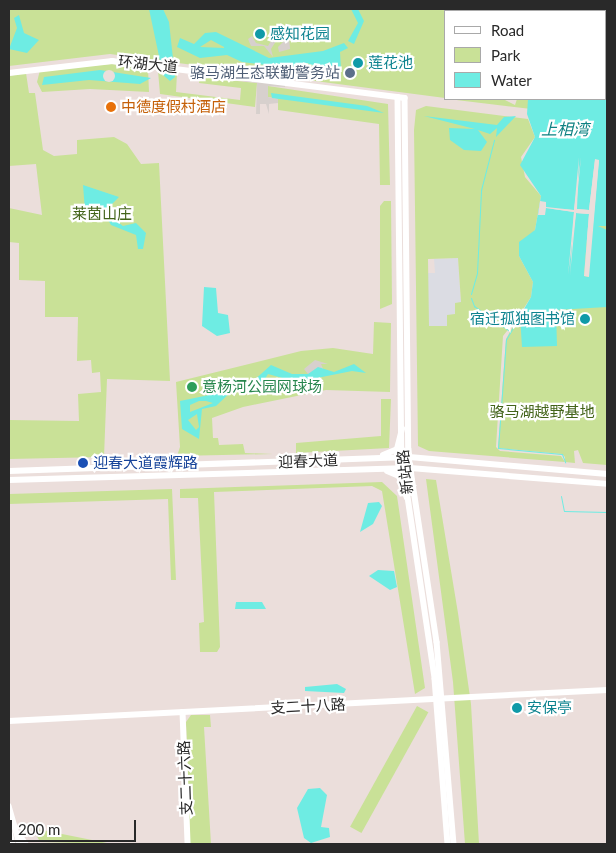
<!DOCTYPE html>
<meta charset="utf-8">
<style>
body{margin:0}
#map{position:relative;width:616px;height:853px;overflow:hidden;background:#ebdedb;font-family:Lato,"Noto Sans SC",sans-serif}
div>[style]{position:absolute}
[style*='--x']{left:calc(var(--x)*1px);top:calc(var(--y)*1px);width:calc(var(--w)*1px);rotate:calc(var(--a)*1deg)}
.industrial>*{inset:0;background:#dbdce3}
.green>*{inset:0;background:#c9e197;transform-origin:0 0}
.pitch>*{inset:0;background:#e1e993}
.round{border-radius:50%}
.plaza>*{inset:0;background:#d7d0cd}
.water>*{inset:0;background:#6eece3}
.pier>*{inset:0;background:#ebdedb}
.stream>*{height:1px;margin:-0.5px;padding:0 0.5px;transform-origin:0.5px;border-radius:0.5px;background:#6eece3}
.tertiary>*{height:5.5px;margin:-2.75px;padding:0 2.75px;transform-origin:2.75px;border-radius:2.75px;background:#fff}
.secondary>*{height:6px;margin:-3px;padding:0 3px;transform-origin:3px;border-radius:3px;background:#fff}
.dots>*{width:14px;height:14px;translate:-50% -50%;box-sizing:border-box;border:2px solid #fff;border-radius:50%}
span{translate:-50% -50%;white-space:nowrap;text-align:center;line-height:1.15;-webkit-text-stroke:4.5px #fff;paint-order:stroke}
.culture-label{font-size:15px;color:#0d838f}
.left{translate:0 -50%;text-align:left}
.right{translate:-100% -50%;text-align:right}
.street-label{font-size:15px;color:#292929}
.service-label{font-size:15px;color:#4e5e75}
.food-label{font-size:15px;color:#c56008}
.park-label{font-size:15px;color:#43641a}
.leisure-label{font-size:15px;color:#27864d}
.transit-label{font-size:15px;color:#164399}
.water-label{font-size:16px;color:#0f8283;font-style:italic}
.frame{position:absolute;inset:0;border:10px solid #292929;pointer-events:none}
.legend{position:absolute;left:444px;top:10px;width:162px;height:90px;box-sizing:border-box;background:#fff;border:1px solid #a9a9a9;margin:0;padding:6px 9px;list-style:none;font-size:15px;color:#292929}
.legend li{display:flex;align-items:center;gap:10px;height:25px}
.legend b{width:25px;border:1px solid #a9a9a9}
.scale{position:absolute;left:10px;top:820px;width:126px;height:22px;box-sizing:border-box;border:2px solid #292929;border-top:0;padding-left:6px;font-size:15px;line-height:18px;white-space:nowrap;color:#292929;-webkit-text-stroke:4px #fff;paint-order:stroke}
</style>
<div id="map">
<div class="industrial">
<i style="clip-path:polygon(458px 258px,461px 303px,447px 326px,428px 326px,428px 273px,435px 273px,434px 259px)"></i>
</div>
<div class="green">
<i style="clip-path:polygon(9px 9px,505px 9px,445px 11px,445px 98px,110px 54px,9px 66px)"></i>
<i style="clip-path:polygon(559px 9px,607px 9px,607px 118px,448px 99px,503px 99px,515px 105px,517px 99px,605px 99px,605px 11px)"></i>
<i style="clip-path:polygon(111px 64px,148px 68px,149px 92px,90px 89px,42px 92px,37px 82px,40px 70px)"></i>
<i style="clip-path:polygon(158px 71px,177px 73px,176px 92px,240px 100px,241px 88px,199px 83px,200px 77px,257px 83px,255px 107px,160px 94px)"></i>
<i style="clip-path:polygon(26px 73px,29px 93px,35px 93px,43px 150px,54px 156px,77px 154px,77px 140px,114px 137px,127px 144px,141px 164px,159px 163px,170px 381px,107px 379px,104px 457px,9px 459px,9px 420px,79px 421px,78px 394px,101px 392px,100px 372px,92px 373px,91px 360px,77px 361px,78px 317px,45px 317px,45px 281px,19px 280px,19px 243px,9px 242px,9px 208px,42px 215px,36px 164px,9px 166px,9px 76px)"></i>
<i style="clip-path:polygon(268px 86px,388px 104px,390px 185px,380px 185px,379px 124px,278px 110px,278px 99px,268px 97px)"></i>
<i style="clip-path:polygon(evenodd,426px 106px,528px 119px,535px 137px,521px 157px,525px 177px,541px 196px,535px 230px,519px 256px,533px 282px,531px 297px,522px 311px,556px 310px,607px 196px,607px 465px,583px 463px,578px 450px,574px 451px,575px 463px,565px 462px,565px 457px,562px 454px,498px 448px,506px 339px,518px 317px,503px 336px,496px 447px,500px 451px,561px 456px,565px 462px,429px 451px,418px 446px,414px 130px,416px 110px,426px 106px,458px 258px,461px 302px,455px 303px,455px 314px,447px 315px,447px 326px,429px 326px,428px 259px,458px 258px)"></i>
<i style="clip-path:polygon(384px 201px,391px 201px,392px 304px,380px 309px,380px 206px)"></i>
<i style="clip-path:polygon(374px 322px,391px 323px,390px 392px,326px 390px,243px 407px,212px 418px,213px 438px,218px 438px,219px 445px,243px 444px,245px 453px,273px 454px,177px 456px,180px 447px,176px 382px,301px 351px,333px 348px,373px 354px)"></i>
<i style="clip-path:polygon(381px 399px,391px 399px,389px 448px,296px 453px,296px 443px,381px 436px)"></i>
<i style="clip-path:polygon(426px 479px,436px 480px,458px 613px,471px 704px,479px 844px,465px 844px,453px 682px)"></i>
<i style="clip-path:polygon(382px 482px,397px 496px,425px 688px,415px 694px,382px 491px,372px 486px,214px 492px,220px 647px,217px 652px,200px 652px,199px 623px,204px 622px,198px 498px,180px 498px,180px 489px)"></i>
<i style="clip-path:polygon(172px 489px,176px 580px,171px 580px,168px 499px,9px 504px,9px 494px)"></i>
<i style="left:417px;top:706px;width:13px;height:138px;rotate:29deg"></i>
<i style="clip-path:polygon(191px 715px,210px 715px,211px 727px,204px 727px,211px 844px,190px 844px,186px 722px)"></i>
<i style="clip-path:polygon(29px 822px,37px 829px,112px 844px,40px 842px)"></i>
</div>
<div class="pitch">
<i class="round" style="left:185px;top:380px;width:14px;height:14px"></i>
</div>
<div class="plaza">
<i style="clip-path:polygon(252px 36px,256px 43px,268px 46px,274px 36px,278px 38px,271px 49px,273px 57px,264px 46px,251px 46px,248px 39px)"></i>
<i style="clip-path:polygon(289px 36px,290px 49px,279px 52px,278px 47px)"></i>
<i style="clip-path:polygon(242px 76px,285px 82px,285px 87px,268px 86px,268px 97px,278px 99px,278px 103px,269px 104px,269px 114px,266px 104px,260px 104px,260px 114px,256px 114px,257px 83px,242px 81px)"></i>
<i style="clip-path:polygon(315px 360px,328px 364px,321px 364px,324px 371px,308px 374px,304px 369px)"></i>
</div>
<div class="water">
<i style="clip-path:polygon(149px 9px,163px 9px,169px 22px,175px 77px,170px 81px,163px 75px)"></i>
<i style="clip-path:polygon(351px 9px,358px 9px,364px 21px,354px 44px,348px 41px,358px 23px)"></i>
<i style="clip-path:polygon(505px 9px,559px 9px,558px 11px)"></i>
<i style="clip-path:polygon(evenodd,607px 9px,607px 226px,598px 226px,607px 230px,607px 307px,556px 310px,557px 346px,522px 347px,520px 316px,531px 297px,533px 282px,519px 256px,519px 242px,535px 230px,541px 196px,520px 165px,535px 137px,527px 114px,528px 99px,605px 99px,605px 11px,583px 11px,607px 9px,581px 157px,576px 209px,589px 210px,595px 160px,599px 160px,588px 277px,584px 276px,589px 214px,576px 213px,568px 275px,574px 212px,546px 208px,574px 210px,581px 157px)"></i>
<i style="clip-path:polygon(19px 15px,24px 33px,39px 40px,27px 53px,9px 49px,17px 28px,14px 18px)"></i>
<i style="clip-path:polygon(evenodd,216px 32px,269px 58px,323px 51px,344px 43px,348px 48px,340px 52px,341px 69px,327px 71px,307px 63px,289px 68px,242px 62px,227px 55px,200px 58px,177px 47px,180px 38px,194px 44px,205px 33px,216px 32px,211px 40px,224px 47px,224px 48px,200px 47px,211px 40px)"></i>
<i style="clip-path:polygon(100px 70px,151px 78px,140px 84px,89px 80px,42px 85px,44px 77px)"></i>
<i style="clip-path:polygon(271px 93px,367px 106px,384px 113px,272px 98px)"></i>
<i style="clip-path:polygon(424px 116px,497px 125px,504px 117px,516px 116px,496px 137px,497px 128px,490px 134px,478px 130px,487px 142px,481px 151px,464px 150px,450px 140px,449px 128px,475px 129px)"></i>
<i style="clip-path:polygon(83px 185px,119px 197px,108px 208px,114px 209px,114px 219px,123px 226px,136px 223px,146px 233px,143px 249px,138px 249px,136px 235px,111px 225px,102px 209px,85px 211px)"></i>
<i style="clip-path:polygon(204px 287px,216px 288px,218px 313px,228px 315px,230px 333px,217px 336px,202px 326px)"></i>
<i style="clip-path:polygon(evenodd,354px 364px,366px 373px,352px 371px,297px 382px,268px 374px,258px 390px,234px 389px,216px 406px,202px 409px,199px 439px,182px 429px,180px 401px,214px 394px,231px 382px,252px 382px,271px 365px,292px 374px,308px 374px,318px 367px,334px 372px,354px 364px,199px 401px,206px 401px,213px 403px,190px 412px,190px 405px,199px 401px,354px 364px,197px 414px,199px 427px,196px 430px,188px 420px,197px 414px)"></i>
<i style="clip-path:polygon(379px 502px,382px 506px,373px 524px,360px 532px,368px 503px)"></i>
<i style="clip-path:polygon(378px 570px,394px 571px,397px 587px,390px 590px,369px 576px)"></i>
<i style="clip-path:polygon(236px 602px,262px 602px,266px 609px,235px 609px)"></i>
<i style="clip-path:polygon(337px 684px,346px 689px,344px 693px,305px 691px,305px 687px)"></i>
<i style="clip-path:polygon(320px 788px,327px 795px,321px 827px,329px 828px,330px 837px,311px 843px,304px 838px,297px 808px,308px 789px)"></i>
</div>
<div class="pier">
<i class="round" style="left:103px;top:70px;width:12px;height:12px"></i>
<i style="clip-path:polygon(579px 157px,577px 209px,589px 210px,595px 159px,599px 160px,589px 277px,584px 276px,589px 214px,576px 213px,570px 275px,574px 212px,546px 208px,545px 215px,538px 215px,540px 201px,546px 202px,546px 207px,574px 210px)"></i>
</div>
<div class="stream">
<i style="--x:471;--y:294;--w:22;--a:-74"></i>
<i style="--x:477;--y:273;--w:83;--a:-87.2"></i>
<i style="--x:481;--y:190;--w:52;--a:-75.4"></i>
<i style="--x:471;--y:298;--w:9;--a:69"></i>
<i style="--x:474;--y:306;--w:42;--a:35.2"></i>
<i style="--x:520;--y:316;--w:27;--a:121"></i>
<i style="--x:506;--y:339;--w:109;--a:94.2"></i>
<i style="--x:498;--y:448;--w:64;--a:5.4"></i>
<i style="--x:562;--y:454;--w:9;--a:69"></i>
<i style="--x:561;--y:496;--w:15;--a:79"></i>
<i style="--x:564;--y:511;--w:43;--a:1.3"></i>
</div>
<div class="tertiary">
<i style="--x:9;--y:73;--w:104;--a:-6.6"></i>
<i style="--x:112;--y:61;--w:295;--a:7.2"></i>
<i style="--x:405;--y:98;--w:359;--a:89.4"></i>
<i style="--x:409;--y:457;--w:187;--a:81.4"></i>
<i style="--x:437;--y:642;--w:203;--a:85.2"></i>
<i style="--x:398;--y:97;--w:360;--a:89.4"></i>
<i style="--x:402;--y:457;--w:224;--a:81.5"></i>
<i style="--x:435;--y:679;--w:166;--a:85.5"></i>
<i style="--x:183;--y:712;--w:132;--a:87.8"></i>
<i style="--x:9;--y:721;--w:599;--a:-2.97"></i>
<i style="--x:9;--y:806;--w:40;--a:74"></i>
<i style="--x:9;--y:828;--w:16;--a:76"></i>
<i style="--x:19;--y:834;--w:12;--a:55"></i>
</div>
<div class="secondary">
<i style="--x:383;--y:455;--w:15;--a:-23"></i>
<i style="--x:397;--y:449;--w:21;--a:-76"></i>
<i style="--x:9;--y:471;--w:400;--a:-2"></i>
<i style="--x:409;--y:457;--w:199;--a:4.9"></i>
<i style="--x:387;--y:471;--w:13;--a:23"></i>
<i style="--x:399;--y:476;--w:23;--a:70"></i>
<i style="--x:9;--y:480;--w:401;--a:-1.7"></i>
<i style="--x:410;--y:468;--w:198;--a:4.6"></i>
</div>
<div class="dots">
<i style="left:260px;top:34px;background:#0f9aa8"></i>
<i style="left:358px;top:63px;background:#0f9aa8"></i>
<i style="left:350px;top:73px;background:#5c6f8a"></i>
<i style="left:111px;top:107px;background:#e8710a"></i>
<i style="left:585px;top:319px;background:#0f9aa8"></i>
<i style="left:192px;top:387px;background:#2e9e5b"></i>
<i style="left:83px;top:463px;background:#1a4fb4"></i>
<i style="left:517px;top:708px;background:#0f9aa8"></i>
</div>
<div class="culture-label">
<span class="left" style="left:270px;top:34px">感知花园</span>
<span class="left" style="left:368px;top:63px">莲花池</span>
<span class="right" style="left:575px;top:319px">宿迁孤独图书馆</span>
<span class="left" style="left:527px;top:708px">安保亭</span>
</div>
<div class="street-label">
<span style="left:148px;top:64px;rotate:6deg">环湖大道</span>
<span style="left:308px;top:461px;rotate:-2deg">迎春大道</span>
<span style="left:405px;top:472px;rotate:-96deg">新站路</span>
<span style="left:308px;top:706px;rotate:-3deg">支二十八路</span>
<span style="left:185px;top:778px;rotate:-92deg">支二十六路</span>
</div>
<div class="service-label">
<span class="right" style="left:340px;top:73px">骆马湖生态联勤警务站</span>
</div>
<div class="food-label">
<span class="left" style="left:121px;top:107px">中德度假村酒店</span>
</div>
<div class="park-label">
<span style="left:102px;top:214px">莱茵山庄</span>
<span style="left:542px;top:412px">骆马湖越野基地</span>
</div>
<div class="leisure-label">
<span class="left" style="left:202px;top:387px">意杨河公园网球场</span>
</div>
<div class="transit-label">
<span class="left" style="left:93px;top:463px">迎春大道霞辉路</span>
</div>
<div class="water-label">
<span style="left:565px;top:129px">上相湾</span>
</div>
<div class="frame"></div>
<ul class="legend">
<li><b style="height:6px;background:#fff"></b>Road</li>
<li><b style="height:14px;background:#c9e197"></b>Park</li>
<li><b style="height:14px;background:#6eece3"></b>Water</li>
</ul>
<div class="scale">200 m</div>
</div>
